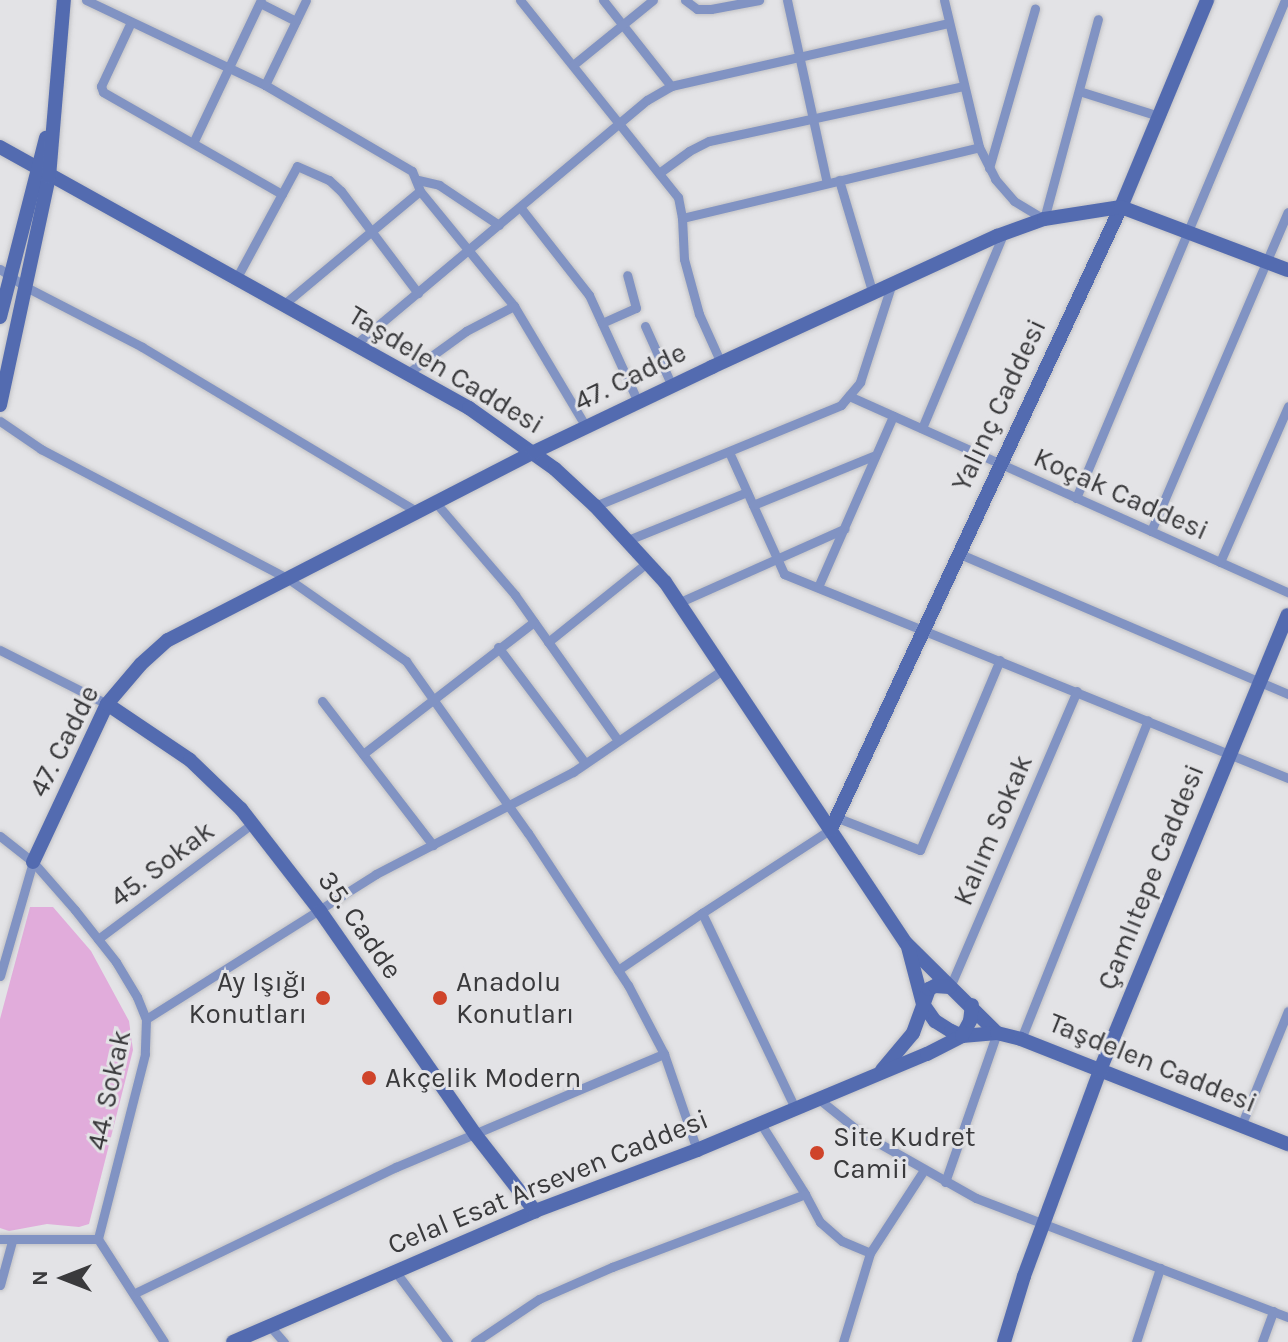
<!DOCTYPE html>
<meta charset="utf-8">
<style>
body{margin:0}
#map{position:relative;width:1288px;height:1342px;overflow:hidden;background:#e3e3e6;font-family:Karla,sans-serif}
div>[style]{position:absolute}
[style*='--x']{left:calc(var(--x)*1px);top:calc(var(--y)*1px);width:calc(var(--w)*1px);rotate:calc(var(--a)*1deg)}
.green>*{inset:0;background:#e1acdb}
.roads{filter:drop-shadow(0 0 2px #c1c1c4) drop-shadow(0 0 2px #c1c1c4)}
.street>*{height:9px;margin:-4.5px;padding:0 4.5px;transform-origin:4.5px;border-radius:4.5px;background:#8193c3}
.secondary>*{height:14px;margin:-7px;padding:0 7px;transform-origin:7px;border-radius:7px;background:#536bb0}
.dots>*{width:22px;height:22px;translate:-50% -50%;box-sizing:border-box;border:4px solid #e3e3e6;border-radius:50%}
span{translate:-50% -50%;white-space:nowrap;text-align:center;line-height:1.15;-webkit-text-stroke:6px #e3e3e6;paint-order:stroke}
.street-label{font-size:28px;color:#3a3a3c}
.poi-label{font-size:28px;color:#3a3a3c}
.right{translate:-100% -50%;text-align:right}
.left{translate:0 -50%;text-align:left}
.north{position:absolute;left:24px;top:1238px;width:80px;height:80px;-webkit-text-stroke:6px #e3e3e6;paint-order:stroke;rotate:270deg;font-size:22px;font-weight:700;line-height:32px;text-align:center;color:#3a3a3c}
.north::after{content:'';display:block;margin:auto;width:28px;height:36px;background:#3a3a3c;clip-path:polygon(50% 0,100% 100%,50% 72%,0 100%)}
</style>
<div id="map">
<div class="green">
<i style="clip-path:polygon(30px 907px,53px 907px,91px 951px,129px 1021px,133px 1050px,89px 1224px,79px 1227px,47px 1224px,9px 1231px,0 1228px,0 1019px)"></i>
</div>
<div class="roads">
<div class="street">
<i style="--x:86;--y:0;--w:198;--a:25.4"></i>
<i style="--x:265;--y:85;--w:170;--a:30.3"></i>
<i style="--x:412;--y:171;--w:22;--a:68"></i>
<i style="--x:420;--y:191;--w:149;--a:50.7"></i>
<i style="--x:514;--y:306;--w:141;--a:59.2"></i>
<i style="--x:520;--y:0;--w:253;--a:51.3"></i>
<i style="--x:678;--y:197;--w:21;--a:79"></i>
<i style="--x:603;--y:0;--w:110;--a:51.7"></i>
<i style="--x:685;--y:0;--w:15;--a:37"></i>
<i style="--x:697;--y:9;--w:14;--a:0"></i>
<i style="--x:711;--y:9;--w:49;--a:-10.6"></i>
<i style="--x:787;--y:0;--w:187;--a:77.7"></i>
<i style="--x:944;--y:0;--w:151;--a:76.6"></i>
<i style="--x:979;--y:147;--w:36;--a:63"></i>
<i style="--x:995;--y:179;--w:29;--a:49"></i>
<i style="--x:1014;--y:201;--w:35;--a:31"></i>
<i style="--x:1044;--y:219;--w:207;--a:-74.9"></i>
<i style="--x:260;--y:3;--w:40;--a:26.6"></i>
<i style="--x:131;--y:22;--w:71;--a:115.1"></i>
<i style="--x:101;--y:86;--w:6;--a:72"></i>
<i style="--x:103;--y:92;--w:206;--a:29.7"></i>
<i style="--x:573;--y:65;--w:103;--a:-39.1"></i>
<i style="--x:265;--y:85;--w:94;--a:-64.2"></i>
<i style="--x:1079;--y:91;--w:84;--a:17.4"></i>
<i style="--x:193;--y:143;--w:158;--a:-64.6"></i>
<i style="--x:989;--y:168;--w:166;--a:-73.9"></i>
<i style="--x:659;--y:173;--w:37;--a:-36"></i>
<i style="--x:689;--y:151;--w:22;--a:-27"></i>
<i style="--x:709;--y:141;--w:261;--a:-12.2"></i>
<i style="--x:418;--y:180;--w:22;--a:13"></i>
<i style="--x:439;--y:185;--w:72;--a:33.7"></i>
<i style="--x:839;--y:180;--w:119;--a:73.4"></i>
<i style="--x:520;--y:207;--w:112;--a:51.9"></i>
<i style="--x:589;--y:295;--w:118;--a:65.4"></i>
<i style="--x:0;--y:269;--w:32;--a:35"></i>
<i style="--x:26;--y:287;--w:131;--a:27.3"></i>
<i style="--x:142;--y:347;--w:322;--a:30.9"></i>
<i style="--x:236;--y:279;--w:128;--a:-61.6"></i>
<i style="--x:297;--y:166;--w:35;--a:24"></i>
<i style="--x:329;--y:180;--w:16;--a:43"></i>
<i style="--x:341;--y:191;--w:128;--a:53"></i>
<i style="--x:283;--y:305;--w:178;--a:-39.8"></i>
<i style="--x:602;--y:323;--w:37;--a:-24"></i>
<i style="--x:636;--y:308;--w:34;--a:-105"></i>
<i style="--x:645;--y:326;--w:66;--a:65.8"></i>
<i style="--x:356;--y:344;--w:380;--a:-40"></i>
<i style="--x:647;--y:100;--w:28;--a:-30"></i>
<i style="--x:671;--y:86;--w:284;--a:-12.8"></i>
<i style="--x:721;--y:363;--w:54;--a:-114.2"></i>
<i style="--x:699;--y:314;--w:57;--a:-105.3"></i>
<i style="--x:684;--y:259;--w:41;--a:-92.8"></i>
<i style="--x:682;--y:218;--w:305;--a:-13.4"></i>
<i style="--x:408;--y:373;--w:72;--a:-35.9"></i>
<i style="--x:466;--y:331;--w:54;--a:-27.5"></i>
<i style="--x:849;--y:396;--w:481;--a:24.1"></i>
<i style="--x:0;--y:421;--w:50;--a:34.3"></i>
<i style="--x:41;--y:449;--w:278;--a:27.7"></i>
<i style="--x:287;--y:578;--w:145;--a:34.9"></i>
<i style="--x:406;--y:661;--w:211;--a:54.7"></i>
<i style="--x:528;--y:833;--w:182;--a:56.7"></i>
<i style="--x:628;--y:985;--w:78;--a:62.4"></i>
<i style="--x:664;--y:1054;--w:102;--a:71"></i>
<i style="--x:922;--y:428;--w:210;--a:-67.3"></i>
<i style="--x:729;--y:452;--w:134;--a:65.7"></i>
<i style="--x:784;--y:574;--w:544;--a:22.04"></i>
<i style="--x:1076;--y:498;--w:540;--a:-67.23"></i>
<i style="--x:436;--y:503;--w:121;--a:49.3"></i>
<i style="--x:515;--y:595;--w:176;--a:54.7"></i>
<i style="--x:753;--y:505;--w:130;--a:-22.2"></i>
<i style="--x:595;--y:506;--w:266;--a:-22.3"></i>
<i style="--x:841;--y:405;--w:30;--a:-50"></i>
<i style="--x:860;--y:382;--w:101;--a:-72.1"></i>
<i style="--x:1151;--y:531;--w:347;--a:-66.8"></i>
<i style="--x:628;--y:540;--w:128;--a:-22"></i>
<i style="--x:960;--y:554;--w:357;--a:23.1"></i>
<i style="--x:1220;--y:562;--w:170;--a:-66.4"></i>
<i style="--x:818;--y:587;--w:187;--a:-66.3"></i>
<i style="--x:680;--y:602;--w:180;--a:-24"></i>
<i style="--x:548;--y:642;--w:128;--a:-38.7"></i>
<i style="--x:498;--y:647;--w:145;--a:53.1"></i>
<i style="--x:0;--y:650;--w:120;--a:26.8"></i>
<i style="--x:322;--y:701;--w:182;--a:52.4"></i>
<i style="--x:363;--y:754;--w:216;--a:-37.7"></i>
<i style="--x:838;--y:818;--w:88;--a:21.3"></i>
<i style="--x:920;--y:850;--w:206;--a:-67.2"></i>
<i style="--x:0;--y:836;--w:42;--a:38.2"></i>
<i style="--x:33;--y:862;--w:64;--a:48.8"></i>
<i style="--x:75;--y:910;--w:66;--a:51.7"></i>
<i style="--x:116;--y:962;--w:41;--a:59"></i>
<i style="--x:137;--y:997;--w:24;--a:68"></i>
<i style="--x:146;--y:1019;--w:35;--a:92"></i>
<i style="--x:145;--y:1054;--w:191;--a:104.3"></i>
<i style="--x:98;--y:1239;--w:122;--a:57.3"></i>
<i style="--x:702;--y:913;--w:154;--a:-33.1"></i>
<i style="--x:98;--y:939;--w:192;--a:-36.8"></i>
<i style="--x:618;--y:970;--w:102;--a:-34.2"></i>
<i style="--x:702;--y:913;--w:218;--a:64.5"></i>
<i style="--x:0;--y:976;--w:119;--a:-73.9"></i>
<i style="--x:950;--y:987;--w:322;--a:-66.8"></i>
<i style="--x:146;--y:1019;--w:272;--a:-32.2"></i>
<i style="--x:376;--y:874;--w:222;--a:-27.4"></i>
<i style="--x:573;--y:772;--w:183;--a:-34.3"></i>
<i style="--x:1021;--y:1039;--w:343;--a:-68.3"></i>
<i style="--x:820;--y:1100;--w:53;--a:38.8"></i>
<i style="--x:861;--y:1133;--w:132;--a:29.5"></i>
<i style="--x:976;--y:1198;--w:334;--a:20.9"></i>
<i style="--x:761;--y:1124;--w:83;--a:57.8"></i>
<i style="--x:1241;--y:1126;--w:124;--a:-67.8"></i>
<i style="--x:945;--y:1182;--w:158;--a:-70.8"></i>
<i style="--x:0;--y:1239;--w:98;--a:0"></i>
<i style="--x:395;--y:1271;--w:89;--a:53.3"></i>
<i style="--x:0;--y:1285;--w:46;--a:-74.7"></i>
<i style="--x:135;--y:1293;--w:290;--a:-25.8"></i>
<i style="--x:396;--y:1167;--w:291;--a:-22.9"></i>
<i style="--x:269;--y:1325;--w:23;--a:49"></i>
<i style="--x:475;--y:1342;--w:77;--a:-33.9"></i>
<i style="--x:539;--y:1299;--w:80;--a:-23.7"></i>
<i style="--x:612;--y:1267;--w:206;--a:-20.7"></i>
<i style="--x:805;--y:1194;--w:32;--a:62"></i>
<i style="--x:820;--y:1222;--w:29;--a:41"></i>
<i style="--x:842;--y:1241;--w:30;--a:23"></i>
<i style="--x:843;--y:1342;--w:93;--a:-73.1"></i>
<i style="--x:870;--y:1253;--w:99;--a:-57"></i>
<i style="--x:1136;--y:1342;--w:78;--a:-72"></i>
<i style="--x:1262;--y:1342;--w:33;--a:-70"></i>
</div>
<div class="secondary">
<i style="--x:0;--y:147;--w:537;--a:29.1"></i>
<i style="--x:469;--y:408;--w:105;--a:35.3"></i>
<i style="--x:555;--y:469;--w:54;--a:42.8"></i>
<i style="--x:595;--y:506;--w:103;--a:47.4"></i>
<i style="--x:665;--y:582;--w:434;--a:56.3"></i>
<i style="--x:906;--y:943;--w:128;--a:44.7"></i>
<i style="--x:0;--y:317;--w:185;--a:-75.6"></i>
<i style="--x:0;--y:405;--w:233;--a:-77.9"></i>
<i style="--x:49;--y:177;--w:178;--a:-85.2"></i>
<i style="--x:107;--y:704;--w:100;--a:34"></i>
<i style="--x:190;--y:760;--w:71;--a:43.9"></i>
<i style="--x:241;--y:809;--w:129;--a:52.2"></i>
<i style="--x:320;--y:911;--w:272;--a:55.2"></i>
<i style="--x:475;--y:1134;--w:98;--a:52.1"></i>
<i style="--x:831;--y:829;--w:686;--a:-65"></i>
<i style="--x:1121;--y:207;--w:224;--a:-67.4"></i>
<i style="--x:33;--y:862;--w:174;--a:-64.9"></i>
<i style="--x:107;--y:704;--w:52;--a:-49.6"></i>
<i style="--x:141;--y:664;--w:36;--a:-42"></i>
<i style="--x:168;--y:640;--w:411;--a:-27.2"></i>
<i style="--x:534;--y:452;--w:197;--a:-25.5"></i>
<i style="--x:712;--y:367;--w:314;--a:-24.7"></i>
<i style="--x:997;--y:236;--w:50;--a:-19.9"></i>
<i style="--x:1044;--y:219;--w:78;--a:-8.9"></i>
<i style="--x:1121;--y:207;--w:178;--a:20.7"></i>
<i style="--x:908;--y:947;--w:59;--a:75.3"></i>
<i style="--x:923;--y:1004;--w:21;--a:55"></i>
<i style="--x:935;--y:1021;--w:19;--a:32"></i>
<i style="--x:951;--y:1031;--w:12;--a:24"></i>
<i style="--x:962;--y:1036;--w:35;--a:-5"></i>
<i style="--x:997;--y:1033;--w:25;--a:14"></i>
<i style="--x:1021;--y:1039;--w:287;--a:21.5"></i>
<i style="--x:882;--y:1070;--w:48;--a:-50"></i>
<i style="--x:913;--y:1033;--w:47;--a:-70"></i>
<i style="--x:929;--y:989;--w:7;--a:-27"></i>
<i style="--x:935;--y:986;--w:15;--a:4"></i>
<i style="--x:233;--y:1342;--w:329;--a:-23.4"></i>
<i style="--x:535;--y:1211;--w:173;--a:-20.6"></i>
<i style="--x:697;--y:1150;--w:249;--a:-22.7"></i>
<i style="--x:927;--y:1054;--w:39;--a:-27"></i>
<i style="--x:962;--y:1036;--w:17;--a:-62"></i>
<i style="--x:970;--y:1021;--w:16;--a:-83"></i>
<i style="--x:1004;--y:1342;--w:69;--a:-73.1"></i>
<i style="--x:1024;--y:1276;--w:220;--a:-69.7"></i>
<i style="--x:1100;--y:1070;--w:492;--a:-67.6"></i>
</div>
</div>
<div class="dots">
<i style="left:323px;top:998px;background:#cf442a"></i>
<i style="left:440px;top:998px;background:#cf442a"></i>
<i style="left:369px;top:1078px;background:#cf442a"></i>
<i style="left:817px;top:1153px;background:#cf442a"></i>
</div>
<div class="street-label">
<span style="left:446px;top:370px;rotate:31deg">Taşdelen Caddesi</span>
<span style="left:630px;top:377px;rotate:-26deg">47. Cadde</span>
<span style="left:999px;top:405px;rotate:-65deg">Yalınç Caddesi</span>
<span style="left:1121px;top:494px;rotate:24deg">Koçak Caddesi</span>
<span style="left:64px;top:741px;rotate:-63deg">47. Cadde</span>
<span style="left:993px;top:830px;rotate:-67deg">Kalım Sokak</span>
<span style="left:162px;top:864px;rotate:-37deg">45. Sokak</span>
<span style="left:1151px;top:877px;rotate:-68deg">Çamlıtepe Caddesi</span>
<span style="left:360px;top:925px;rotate:55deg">35. Cadde</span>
<span style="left:1153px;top:1063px;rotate:22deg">Taşdelen Caddesi</span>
<span style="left:109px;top:1090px;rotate:-78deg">44. Sokak</span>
<span style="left:548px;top:1182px;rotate:-22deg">Celal Esat Arseven Caddesi</span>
</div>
<div class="poi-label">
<span class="right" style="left:307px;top:998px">Ay Işığı<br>Konutları</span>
<span class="left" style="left:456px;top:998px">Anadolu<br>Konutları</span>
<span class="left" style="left:385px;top:1078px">Akçelik Modern</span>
<span class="left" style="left:833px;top:1153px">Site Kudret<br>Camii</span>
</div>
<div class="north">N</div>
</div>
